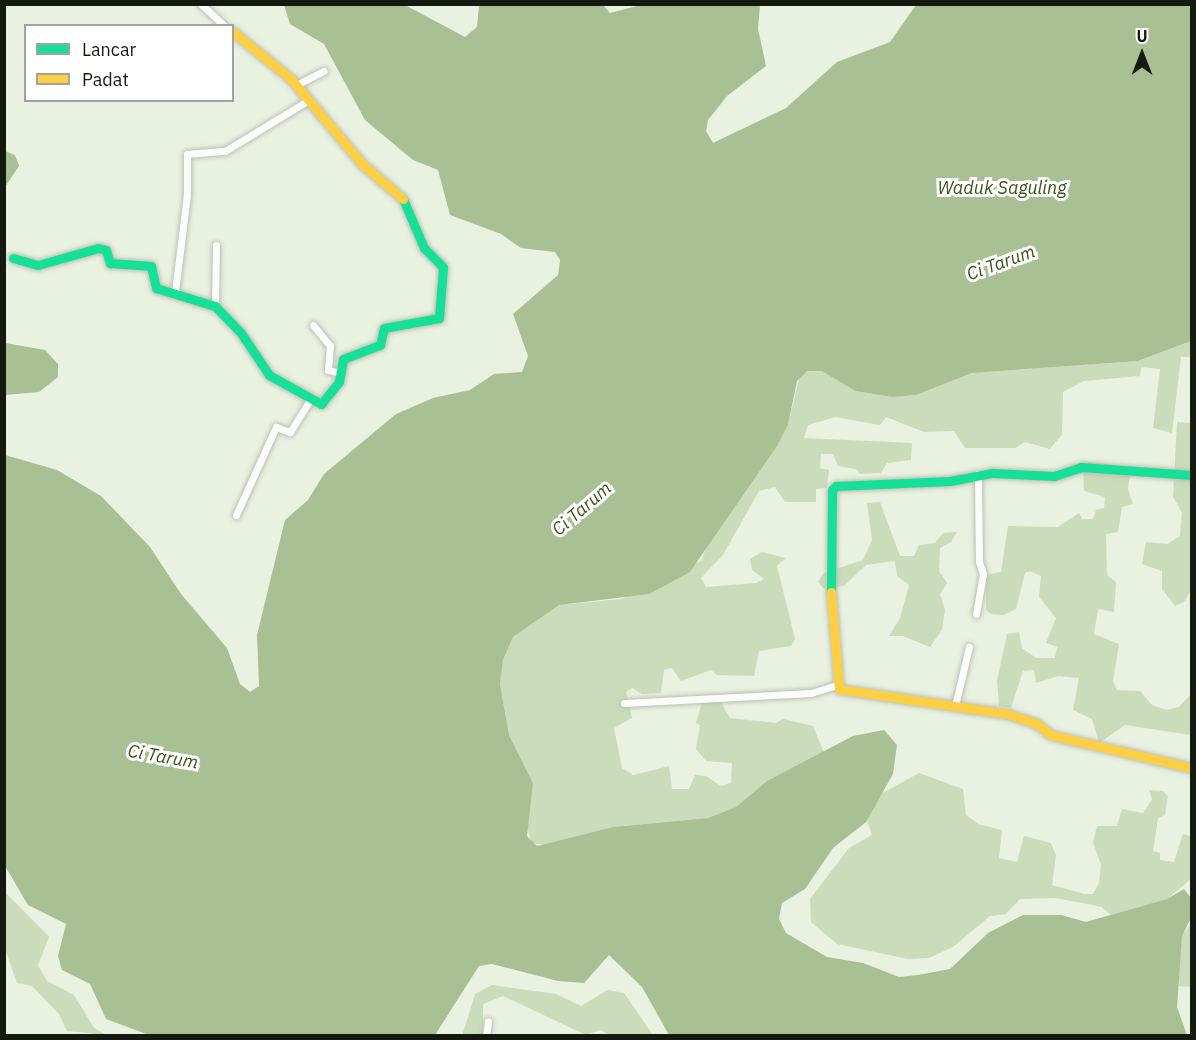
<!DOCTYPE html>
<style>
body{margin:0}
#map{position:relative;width:1196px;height:1040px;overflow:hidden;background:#e9f1e1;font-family:"IBM Plex Sans",sans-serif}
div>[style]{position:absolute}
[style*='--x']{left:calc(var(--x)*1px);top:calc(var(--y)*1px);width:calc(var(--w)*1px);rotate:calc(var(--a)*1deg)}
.green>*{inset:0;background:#cadcb9}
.water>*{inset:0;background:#a9bf94}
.roads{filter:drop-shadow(0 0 2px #bbc1b4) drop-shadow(0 0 2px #bbc1b4)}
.street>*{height:7px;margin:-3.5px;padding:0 3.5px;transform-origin:3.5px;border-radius:3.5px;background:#fcfdfa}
.fast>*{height:9px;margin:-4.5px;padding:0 4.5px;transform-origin:4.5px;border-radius:4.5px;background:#16e098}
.slow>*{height:9px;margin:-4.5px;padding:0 4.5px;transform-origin:4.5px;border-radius:4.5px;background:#ffcf43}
span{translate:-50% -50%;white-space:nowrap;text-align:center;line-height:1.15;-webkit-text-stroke:6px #fff;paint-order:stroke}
.water-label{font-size:18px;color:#395318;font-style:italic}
.frame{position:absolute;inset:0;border:6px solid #151a10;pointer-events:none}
.legend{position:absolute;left:24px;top:24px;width:210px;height:78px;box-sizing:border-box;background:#fff;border:2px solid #a1a39f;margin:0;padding:8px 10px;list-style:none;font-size:18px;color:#151a10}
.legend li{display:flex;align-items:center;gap:12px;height:30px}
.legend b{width:30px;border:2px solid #a1a39f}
.north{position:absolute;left:1112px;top:24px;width:60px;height:60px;-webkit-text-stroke:4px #fff;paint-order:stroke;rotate:0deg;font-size:16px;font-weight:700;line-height:24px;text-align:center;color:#151a10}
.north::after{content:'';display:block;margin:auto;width:21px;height:27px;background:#151a10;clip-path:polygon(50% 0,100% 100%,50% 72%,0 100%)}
</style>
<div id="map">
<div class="green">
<i style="clip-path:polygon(1191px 341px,1191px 357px,1181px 357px,1172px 433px,1153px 428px,1160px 369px,1141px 367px,1140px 376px,1084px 381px,1063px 392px,1062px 434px,1050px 449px,1025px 442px,1015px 448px,965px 448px,954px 431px,924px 432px,886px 417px,880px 425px,835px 417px,808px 425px,804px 438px,912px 443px,911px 460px,887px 463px,881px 473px,860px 474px,856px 469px,838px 466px,833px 454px,821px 454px,820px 468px,829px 470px,827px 488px,816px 489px,816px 502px,785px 502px,775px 487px,759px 491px,723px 555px,701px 578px,706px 587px,756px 583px,764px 579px,752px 570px,750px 559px,762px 552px,786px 558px,777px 566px,795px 639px,791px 646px,759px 651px,754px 676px,717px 675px,711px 670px,681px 681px,672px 668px,664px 670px,661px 693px,642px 694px,632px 688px,626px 692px,632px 718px,614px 728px,622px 768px,633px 775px,669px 766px,672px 789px,689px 789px,695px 775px,706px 776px,721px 786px,731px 783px,732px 763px,706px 761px,696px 749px,700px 725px,696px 723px,702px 702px,720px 701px,730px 718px,776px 723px,783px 719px,813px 726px,824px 753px,767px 781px,736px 807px,708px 818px,613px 827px,550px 845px,532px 843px,527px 828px,533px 783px,509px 735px,500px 684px,503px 660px,513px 637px,559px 605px,622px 599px,701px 561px,710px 539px,788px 425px,800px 375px,812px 369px,822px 371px,855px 391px,892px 397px,916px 395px,972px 373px,1138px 361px)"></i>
<i style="clip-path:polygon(1177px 422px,1191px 423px,1192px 589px,1184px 602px,1175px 606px,1162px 589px,1162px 571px,1142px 564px,1146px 542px,1167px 544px,1180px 536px,1182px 512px,1173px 497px)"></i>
<i style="clip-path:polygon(1090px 462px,1131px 467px,1128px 489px,1133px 504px,1122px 507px,1118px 532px,1106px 534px,1107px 575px,1116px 582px,1114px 612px,1098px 609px,1094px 634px,1119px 644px,1113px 681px,1117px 690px,1140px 691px,1152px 705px,1166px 710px,1179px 707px,1191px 694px,1191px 735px,1125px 725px,1099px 743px,1092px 719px,1073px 710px,1079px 678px,1058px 676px,1036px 683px,1034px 670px,1023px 671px,1011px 708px,999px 706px,997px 681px,1007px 634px,1019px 632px,1022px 648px,1036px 658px,1055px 658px,1057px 647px,1046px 643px,1056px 618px,1039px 597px,1041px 576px,1030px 571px,1025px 573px,1016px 609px,1003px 615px,991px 614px,986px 610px,986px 575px,1001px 572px,1008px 526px,1058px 527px,1079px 513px,1082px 519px,1093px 519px,1096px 510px,1104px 508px,1105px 497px,1084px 491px,1083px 463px)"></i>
<i style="clip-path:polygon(880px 502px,900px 556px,914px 556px,919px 545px,935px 543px,943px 533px,957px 532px,951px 542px,940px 548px,939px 571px,947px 583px,940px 594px,945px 610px,942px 630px,930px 647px,903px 636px,889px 636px,900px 618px,909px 585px,897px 576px,895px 561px,866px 565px,844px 586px,823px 588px,818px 582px,824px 573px,863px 560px,872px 540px,867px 503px)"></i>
<i style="clip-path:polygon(919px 773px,963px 789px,966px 815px,978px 824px,1002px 830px,999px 858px,1017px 862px,1024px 836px,1051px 843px,1056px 855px,1052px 885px,1084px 894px,1093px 894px,1099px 883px,1101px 865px,1093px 842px,1097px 826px,1117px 826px,1122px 809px,1143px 813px,1152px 799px,1149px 790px,1163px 791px,1168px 796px,1165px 815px,1158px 818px,1153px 851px,1160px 853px,1160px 860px,1174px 862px,1183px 834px,1191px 836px,1191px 879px,1167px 899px,1111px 915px,1102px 907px,1056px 898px,1020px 899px,1006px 914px,990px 916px,953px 947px,929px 958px,908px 959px,837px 944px,811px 922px,810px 899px,849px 848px,872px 835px,867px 820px,881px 794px)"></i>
<i style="clip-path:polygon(5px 892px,49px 937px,38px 965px,47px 981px,74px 995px,94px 1028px,107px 1035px,67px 1031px,59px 1014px,32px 986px,17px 983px,5px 949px)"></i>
<i style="clip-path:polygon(1191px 925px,1191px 987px,1177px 986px,1182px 935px)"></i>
<i style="clip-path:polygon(492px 985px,556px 994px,581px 1006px,608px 990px,624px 993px,653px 1035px,610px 1035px,600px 1030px,586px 1035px,503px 996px,483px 1004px,483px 1035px,462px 1036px,475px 994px)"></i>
</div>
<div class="water">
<i style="clip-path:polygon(284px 5px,405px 5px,465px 37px,477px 27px,479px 5px,603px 5px,610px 13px,641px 5px,760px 5px,758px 29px,766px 66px,727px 96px,708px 120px,706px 131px,713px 143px,786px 108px,837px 62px,890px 42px,916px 5px,1191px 5px,1191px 341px,1138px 361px,972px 373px,916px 395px,892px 397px,855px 391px,822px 371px,807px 371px,797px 381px,788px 425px,777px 446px,690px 572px,649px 594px,559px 605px,513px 637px,503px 660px,500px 684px,509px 735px,533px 783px,527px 836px,537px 846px,613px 827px,708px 818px,736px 807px,767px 781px,853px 736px,884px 730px,897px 745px,893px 774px,866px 822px,833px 848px,805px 889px,782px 903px,779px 919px,786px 933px,827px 957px,863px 963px,899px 977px,918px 975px,950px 969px,988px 933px,1023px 915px,1061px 915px,1086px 922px,1167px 899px,1184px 889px,1191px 898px,1192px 916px,1182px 936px,1177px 1007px,1187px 1035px,669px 1035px,642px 987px,609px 955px,584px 983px,558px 981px,492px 964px,479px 966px,435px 1035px,149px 1035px,106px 1019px,90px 984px,62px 970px,58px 956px,66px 924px,28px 905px,5px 866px,5px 455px,57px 470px,101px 496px,150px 547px,181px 594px,227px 648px,240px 684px,250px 692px,259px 686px,257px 635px,285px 520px,308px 500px,324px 474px,396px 414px,433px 398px,470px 390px,494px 374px,522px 372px,528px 356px,513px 314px,558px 275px,560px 260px,555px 252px,521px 248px,501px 234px,450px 215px,438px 170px,413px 160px,365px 120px,324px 44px,290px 24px)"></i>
<i style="clip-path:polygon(5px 151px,15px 155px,19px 166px,5px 187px)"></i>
<i style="clip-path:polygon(5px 343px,45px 350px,58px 364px,58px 377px,39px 392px,5px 395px)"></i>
</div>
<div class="roads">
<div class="street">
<i style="--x:201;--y:4;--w:33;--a:43"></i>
<i style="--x:296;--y:85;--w:31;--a:-27"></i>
<i style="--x:175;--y:292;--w:99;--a:-83"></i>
<i style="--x:187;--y:194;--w:40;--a:-90"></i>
<i style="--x:187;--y:154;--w:38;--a:-5"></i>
<i style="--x:225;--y:151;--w:98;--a:-31.3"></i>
<i style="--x:215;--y:306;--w:61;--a:-89.1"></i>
<i style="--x:313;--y:325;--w:27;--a:51"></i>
<i style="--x:330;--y:346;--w:24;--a:95"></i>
<i style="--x:328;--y:370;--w:13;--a:13"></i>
<i style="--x:236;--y:515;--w:97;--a:-65.6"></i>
<i style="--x:276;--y:427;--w:15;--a:20"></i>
<i style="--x:290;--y:432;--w:39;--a:-58"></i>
<i style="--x:976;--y:614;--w:41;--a:-80.1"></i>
<i style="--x:983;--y:574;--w:13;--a:-108"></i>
<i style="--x:979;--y:562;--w:88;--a:-90.7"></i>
<i style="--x:624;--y:703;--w:187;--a:-3.1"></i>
<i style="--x:811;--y:693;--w:27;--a:-17"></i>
<i style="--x:955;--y:706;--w:61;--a:-76.7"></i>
<i style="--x:486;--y:1036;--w:15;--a:-82"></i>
</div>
<div class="fast">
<i style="--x:13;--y:258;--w:26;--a:16"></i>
<i style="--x:38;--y:265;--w:62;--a:-15.8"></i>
<i style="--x:98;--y:248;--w:8;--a:14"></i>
<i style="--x:106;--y:250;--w:14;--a:73"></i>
<i style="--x:110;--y:263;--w:41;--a:4.2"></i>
<i style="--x:151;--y:266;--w:23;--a:77"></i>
<i style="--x:156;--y:288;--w:62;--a:17"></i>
<i style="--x:215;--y:306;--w:37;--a:46"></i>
<i style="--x:241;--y:333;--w:50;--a:56.3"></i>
<i style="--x:269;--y:375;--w:60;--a:29.1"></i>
<i style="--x:321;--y:404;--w:28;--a:-51"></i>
<i style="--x:339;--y:382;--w:23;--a:-80"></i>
<i style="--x:343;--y:359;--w:40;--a:-21"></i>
<i style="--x:380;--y:345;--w:17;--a:-77"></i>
<i style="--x:384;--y:328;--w:56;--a:-10.3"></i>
<i style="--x:439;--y:318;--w:51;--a:-85.5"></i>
<i style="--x:443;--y:267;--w:27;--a:-135"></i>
<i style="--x:424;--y:248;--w:53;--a:-113.2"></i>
<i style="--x:831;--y:592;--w:102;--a:-89.4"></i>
<i style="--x:832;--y:490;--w:6;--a:-45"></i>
<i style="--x:836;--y:486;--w:114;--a:-2.5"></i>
<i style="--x:950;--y:481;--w:43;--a:-10.8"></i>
<i style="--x:992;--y:473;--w:62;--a:2.8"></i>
<i style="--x:1054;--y:476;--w:28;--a:-18"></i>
<i style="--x:1081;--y:467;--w:111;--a:4.1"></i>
</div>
<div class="slow">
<i style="--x:232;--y:31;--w:76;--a:39.1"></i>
<i style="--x:291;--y:79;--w:111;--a:50.1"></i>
<i style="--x:362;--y:164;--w:54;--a:40.5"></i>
<i style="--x:831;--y:592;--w:97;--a:85.3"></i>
<i style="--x:839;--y:689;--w:171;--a:8.4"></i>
<i style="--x:1008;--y:714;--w:31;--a:19"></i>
<i style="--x:1037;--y:724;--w:18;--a:38"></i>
<i style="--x:1051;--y:735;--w:145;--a:13.2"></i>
</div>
</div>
<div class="water-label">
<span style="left:1002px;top:188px">Waduk Saguling</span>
<span style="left:1001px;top:263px;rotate:-20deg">Ci Tarum</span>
<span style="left:582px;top:509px;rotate:-41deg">Ci Tarum</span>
<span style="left:163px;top:757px;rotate:10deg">Ci Tarum</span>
</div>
<div class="frame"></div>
<ul class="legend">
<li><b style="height:8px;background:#16e098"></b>Lancar</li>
<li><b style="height:8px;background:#ffcf43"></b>Padat</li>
</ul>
<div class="north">U</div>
</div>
